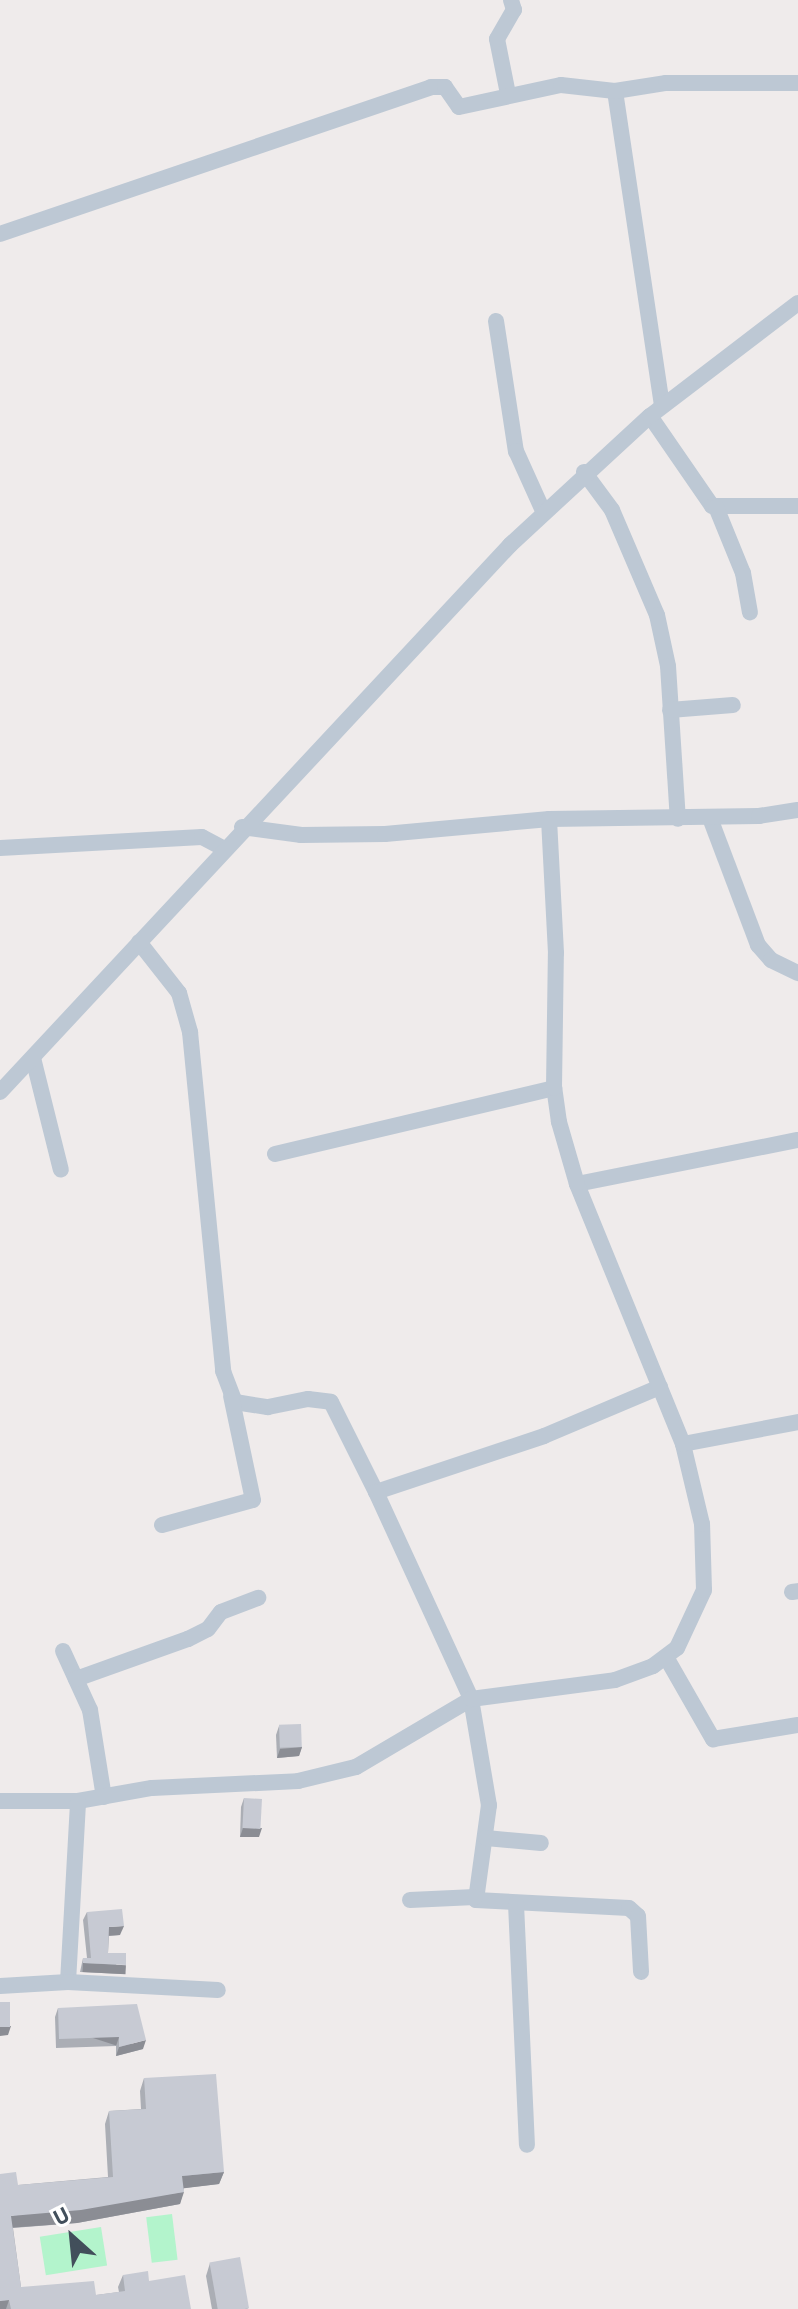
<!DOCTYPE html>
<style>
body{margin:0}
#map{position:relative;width:798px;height:2309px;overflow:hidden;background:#efebeb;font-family:"Titillium Web",sans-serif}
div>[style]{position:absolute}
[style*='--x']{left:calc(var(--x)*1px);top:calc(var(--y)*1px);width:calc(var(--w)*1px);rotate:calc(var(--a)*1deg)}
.green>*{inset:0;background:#b3f4cc;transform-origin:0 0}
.minor>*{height:16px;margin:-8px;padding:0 8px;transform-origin:8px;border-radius:8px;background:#bdc8d4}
.wall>*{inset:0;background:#abaeb5}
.shaded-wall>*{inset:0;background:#8b8d94;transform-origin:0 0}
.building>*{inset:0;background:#c7cad3;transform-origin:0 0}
span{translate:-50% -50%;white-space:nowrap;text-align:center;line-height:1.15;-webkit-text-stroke:7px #fff;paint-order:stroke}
.north{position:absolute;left:32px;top:2197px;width:80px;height:80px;-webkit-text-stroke:6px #fff;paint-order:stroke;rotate:333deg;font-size:22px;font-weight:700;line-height:32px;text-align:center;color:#424f5b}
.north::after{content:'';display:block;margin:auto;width:28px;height:36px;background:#424f5b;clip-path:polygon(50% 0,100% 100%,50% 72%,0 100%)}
</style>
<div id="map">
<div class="green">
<i style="left:172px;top:2214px;width:46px;height:26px;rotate:83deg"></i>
<i style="left:101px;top:2227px;width:39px;height:62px;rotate:81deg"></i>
</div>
<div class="minor">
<i style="--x:615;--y:91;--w:318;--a:81.5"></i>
<i style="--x:508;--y:94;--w:56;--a:-101.3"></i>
<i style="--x:497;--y:39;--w:34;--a:-60"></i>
<i style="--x:514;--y:10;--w:10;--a:-107"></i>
<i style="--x:0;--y:234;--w:455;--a:-18.8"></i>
<i style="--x:431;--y:87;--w:14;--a:0"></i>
<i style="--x:445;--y:87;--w:24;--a:55"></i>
<i style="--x:459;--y:107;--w:104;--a:-12.2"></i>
<i style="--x:561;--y:85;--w:54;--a:6.3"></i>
<i style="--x:615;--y:91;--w:52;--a:-8.9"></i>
<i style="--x:666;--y:83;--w:132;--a:0"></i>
<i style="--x:496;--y:321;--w:132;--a:81.3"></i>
<i style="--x:516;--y:451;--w:68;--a:65.7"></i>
<i style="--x:650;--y:416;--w:109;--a:55.4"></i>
<i style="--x:712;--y:506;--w:86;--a:0"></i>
<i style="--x:584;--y:472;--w:47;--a:53.6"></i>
<i style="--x:612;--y:510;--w:114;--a:66.8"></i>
<i style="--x:657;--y:615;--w:52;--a:77.8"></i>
<i style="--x:668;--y:666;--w:153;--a:86.3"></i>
<i style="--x:716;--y:507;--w:71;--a:67.8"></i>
<i style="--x:743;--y:573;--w:40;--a:80"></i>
<i style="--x:670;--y:710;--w:63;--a:-4.5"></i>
<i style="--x:710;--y:818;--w:136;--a:69.3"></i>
<i style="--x:758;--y:945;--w:20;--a:49"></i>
<i style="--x:771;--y:960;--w:30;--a:26"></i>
<i style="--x:242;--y:827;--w:60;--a:7.7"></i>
<i style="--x:301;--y:835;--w:84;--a:-0.7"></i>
<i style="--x:385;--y:834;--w:165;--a:-5.2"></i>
<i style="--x:549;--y:819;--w:210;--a:-0.8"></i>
<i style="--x:759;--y:816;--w:39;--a:-9"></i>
<i style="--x:0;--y:848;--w:202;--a:-3.1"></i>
<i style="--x:202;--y:837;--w:24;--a:28"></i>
<i style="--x:139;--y:942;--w:65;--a:51.9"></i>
<i style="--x:179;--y:993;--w:41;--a:74.2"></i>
<i style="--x:190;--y:1032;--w:341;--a:84.4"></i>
<i style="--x:223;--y:1371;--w:33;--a:69"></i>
<i style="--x:235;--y:1402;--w:33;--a:9"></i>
<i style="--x:268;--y:1407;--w:41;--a:-11.3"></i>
<i style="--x:308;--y:1399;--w:23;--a:7"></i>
<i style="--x:331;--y:1402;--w:101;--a:63.4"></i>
<i style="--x:376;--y:1492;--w:177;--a:-18.4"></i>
<i style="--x:544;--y:1436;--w:126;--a:-22.9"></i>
<i style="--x:33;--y:1058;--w:115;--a:76"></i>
<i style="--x:0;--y:1092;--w:748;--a:-47"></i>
<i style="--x:510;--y:545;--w:190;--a:-42.7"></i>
<i style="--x:650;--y:416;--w:186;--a:-37.4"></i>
<i style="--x:275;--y:1154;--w:287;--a:-13.3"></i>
<i style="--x:577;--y:1184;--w:225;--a:-11.3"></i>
<i style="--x:683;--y:1444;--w:117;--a:-10.8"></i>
<i style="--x:376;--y:1492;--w:228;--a:65.3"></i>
<i style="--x:471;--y:1699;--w:108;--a:80.4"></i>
<i style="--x:489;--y:1805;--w:96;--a:97.8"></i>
<i style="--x:476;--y:1900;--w:153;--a:3"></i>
<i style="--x:629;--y:1908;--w:12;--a:42"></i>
<i style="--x:638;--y:1916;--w:56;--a:86.9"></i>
<i style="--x:162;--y:1525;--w:94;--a:-15.4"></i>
<i style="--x:253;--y:1500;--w:106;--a:-101.9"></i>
<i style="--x:792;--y:1592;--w:6;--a:-9"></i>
<i style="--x:63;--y:1651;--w:65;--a:65.4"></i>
<i style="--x:90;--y:1710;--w:88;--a:80.9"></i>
<i style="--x:666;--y:1657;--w:95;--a:60.2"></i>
<i style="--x:713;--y:1739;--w:86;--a:-9.4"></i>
<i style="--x:76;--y:1679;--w:119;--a:-19.7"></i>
<i style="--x:188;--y:1639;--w:22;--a:-27"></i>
<i style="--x:208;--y:1629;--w:21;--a:-53"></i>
<i style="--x:221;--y:1612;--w:40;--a:-21"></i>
<i style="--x:0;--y:1801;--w:78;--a:0"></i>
<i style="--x:78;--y:1801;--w:75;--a:-10"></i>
<i style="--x:152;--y:1788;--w:146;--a:-2.7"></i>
<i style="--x:298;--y:1781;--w:60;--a:-13.6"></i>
<i style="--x:356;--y:1767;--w:134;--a:-30.6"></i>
<i style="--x:471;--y:1699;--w:145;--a:-7.5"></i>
<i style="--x:615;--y:1680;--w:40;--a:-20.2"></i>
<i style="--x:653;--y:1666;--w:30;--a:-37"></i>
<i style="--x:677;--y:1648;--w:64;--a:-65"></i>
<i style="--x:704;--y:1590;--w:66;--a:-91.7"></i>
<i style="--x:702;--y:1524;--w:82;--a:-103.4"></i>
<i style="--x:683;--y:1444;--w:281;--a:-112.2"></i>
<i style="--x:577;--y:1184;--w:65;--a:-106.2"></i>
<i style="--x:559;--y:1122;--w:34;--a:-98"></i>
<i style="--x:554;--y:1088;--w:135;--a:-89.2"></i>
<i style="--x:556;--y:953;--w:134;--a:-93"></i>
<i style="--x:486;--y:1838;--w:55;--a:5.2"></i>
<i style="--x:410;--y:1900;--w:65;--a:-2.6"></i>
<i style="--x:516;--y:1904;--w:241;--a:87.4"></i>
<i style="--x:68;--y:1982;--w:181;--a:-86.8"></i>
<i style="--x:0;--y:1986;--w:68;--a:-3.4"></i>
<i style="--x:68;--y:1982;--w:150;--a:3.1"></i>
</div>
<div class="wall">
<i style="clip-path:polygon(279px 1726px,302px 1747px,299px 1756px,277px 1758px,276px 1735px)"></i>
<i style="clip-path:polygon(244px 1798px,259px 1837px,240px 1837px,241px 1807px)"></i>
<i style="clip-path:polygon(87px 1912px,120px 1935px,109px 1936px,108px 1953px,123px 1974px,80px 1972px,83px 1958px,87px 1958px,83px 1920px)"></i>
<i style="clip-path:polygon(58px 2008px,143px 2049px,116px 2056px,116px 2046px,56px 2048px,55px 2017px)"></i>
<i style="clip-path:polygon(144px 2078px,224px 2172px,219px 2184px,184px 2188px,180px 2204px,77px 2223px,13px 2228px,21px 2287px,96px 2295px,119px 2292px,118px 2287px,123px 2275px,149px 2281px,191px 2309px,0 2309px,18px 2185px,108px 2177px,105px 2124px,109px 2111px,141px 2109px,140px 2091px)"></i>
<i style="clip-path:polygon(210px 2263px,248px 2309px,212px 2309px,206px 2276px)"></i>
</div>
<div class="shaded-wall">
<i style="clip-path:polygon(302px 1747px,299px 1756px,277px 1758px,280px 1749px)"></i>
<i style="clip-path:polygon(243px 1828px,262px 1828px,259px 1837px,240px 1837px)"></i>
<i style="clip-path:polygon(124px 1926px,120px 1935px,105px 1936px,109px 1927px)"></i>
<i style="left:83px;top:1963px;width:43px;height:9px;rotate:3deg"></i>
<i style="clip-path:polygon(11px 2026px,8px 2035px,0 2036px,0 2027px)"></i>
<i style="left:119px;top:2037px;width:9px;height:60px;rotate:108deg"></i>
<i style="clip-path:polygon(146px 2040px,143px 2049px,116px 2056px,119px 2047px)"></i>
<i style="clip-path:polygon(224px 2172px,219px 2184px,178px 2189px,182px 2176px)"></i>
<i style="clip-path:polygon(184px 2192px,180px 2204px,77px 2223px,7px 2228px,11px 2216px)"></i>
<i style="clip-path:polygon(9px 2300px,6px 2309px,0 2309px,0 2301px)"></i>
</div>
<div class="building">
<i style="left:301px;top:1724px;width:23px;height:22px;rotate:88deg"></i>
<i style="left:244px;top:1798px;width:18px;height:30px;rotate:3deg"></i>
<i style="clip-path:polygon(122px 1909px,124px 1926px,109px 1927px,108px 1953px,126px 1953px,126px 1965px,83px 1963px,83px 1958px,91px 1958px,87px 1912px)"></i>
<i style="left:0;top:2002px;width:10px;height:25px"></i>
<i style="clip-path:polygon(137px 2004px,146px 2040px,119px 2047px,119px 2037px,59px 2039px,58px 2008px)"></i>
<i style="clip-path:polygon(216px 2074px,224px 2172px,182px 2176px,184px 2192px,81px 2210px,11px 2216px,21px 2287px,94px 2281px,96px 2295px,125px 2291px,123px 2275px,148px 2271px,149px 2281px,185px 2275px,191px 2309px,11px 2309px,9px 2300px,0 2301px,0 2174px,16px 2172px,18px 2185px,113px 2177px,109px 2111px,146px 2109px,144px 2078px)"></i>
<i style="left:240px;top:2257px;width:52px;height:31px;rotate:80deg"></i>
</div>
<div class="north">U</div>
</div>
